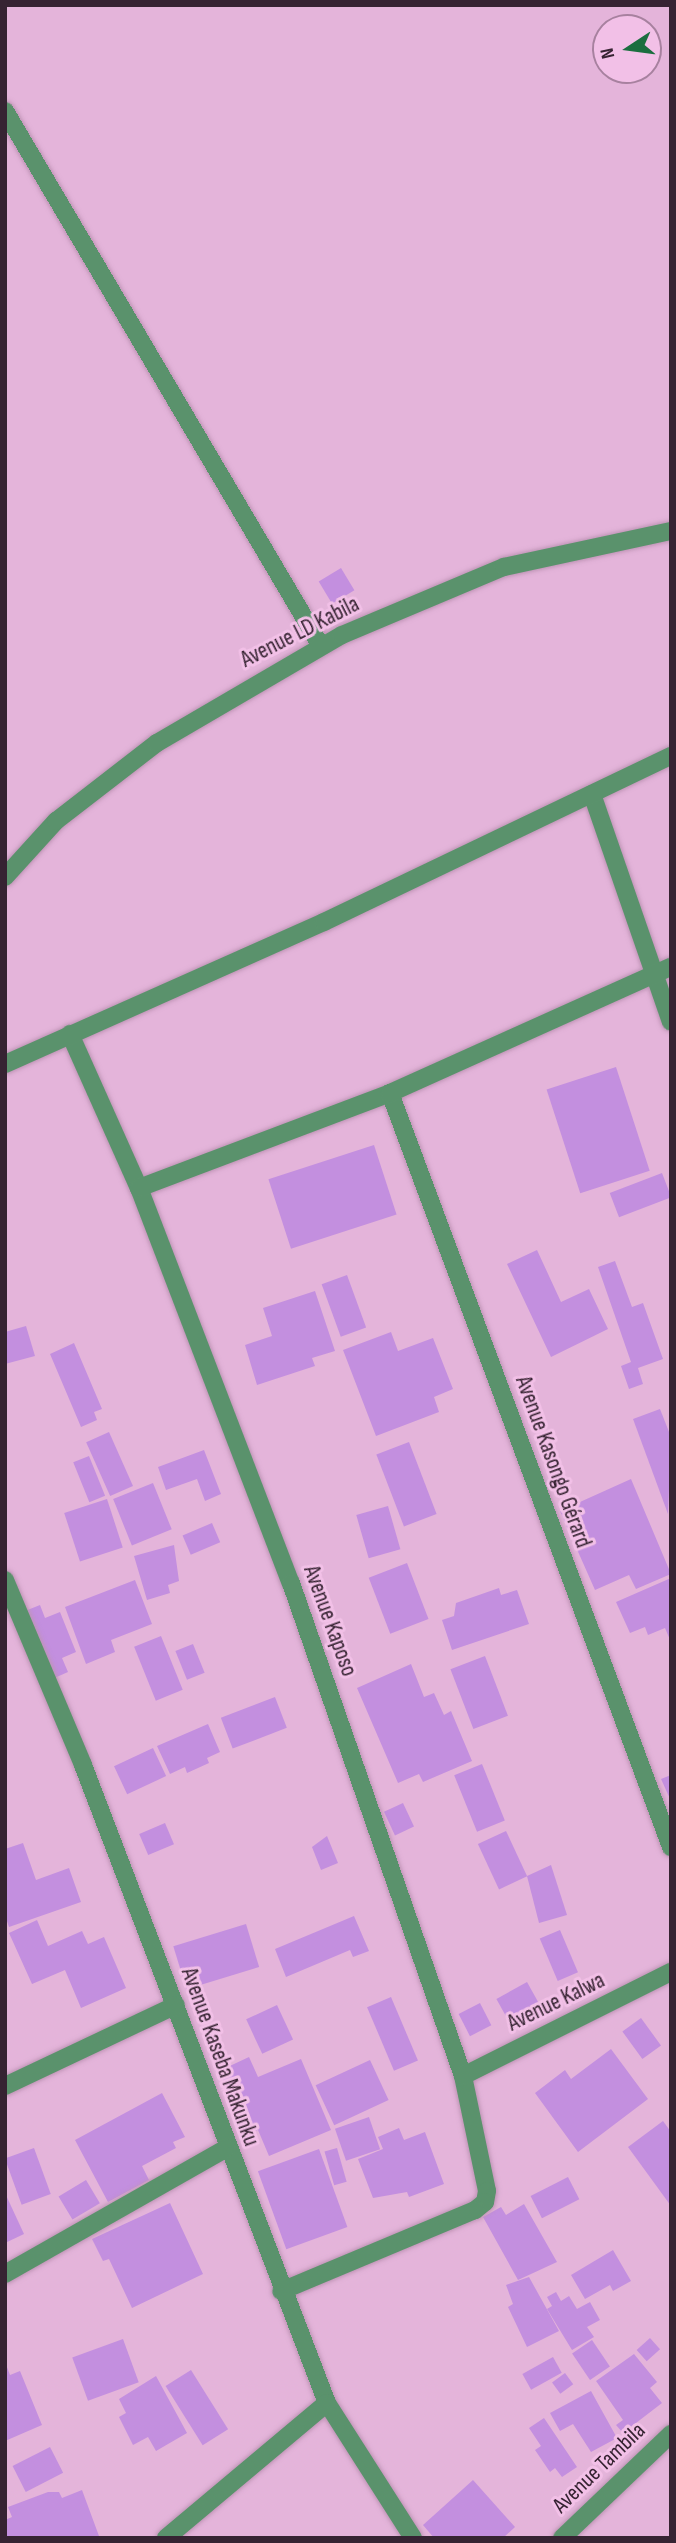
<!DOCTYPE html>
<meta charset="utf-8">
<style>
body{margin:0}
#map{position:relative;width:676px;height:2543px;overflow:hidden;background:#e4b4da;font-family:"Sofia Sans Condensed",sans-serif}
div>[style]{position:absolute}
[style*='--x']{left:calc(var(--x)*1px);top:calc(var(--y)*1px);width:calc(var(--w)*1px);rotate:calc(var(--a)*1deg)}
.building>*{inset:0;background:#c38fdf;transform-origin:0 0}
.roads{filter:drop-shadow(0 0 2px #be94b5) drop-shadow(0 0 2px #be94b5)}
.minor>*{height:18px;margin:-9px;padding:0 9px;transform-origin:9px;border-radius:9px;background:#5a926c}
span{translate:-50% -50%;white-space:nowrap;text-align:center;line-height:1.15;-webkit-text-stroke:6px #f2c0e7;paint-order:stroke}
.street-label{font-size:23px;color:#362332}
.frame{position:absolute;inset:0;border:7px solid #362332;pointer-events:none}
.north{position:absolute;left:592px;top:14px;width:70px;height:70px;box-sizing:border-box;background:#f2c0e7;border:2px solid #a7819f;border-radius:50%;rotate:257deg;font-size:19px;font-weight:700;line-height:28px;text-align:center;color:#362332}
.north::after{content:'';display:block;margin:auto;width:24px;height:32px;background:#1b6e3f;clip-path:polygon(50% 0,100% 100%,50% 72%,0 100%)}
</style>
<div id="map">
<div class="building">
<i style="left:341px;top:568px;width:26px;height:26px;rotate:59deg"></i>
<i style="left:616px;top:1067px;width:109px;height:73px;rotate:72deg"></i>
<i style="left:374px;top:1145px;width:73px;height:111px;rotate:72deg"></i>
<i style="left:662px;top:1173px;width:26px;height:56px;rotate:69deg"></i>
<i style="clip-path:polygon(537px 1250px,561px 1302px,589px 1289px,608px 1329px,551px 1357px,507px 1264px)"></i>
<i style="clip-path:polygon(615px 1261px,632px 1307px,643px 1303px,663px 1359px,638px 1368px,643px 1384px,629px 1389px,621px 1366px,631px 1362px,598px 1267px)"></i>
<i style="left:347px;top:1275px;width:56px;height:27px;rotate:70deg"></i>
<i style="clip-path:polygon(315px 1291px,335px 1351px,312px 1358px,315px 1366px,257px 1385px,245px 1345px,272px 1336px,263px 1308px)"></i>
<i style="clip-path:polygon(26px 1326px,35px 1356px,5px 1364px,5px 1332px)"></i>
<i style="clip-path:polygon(391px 1332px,398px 1351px,433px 1338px,453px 1389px,434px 1397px,439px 1412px,376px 1436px,343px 1350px)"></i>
<i style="clip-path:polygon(74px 1343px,102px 1409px,94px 1412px,97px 1420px,81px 1427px,50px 1354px)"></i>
<i style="clip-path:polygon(660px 1409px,671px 1437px,668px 1514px,633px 1419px)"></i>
<i style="left:109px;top:1432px;width:59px;height:25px;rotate:66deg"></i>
<i style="left:409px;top:1442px;width:77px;height:35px;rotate:69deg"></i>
<i style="clip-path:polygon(204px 1450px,221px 1494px,205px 1501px,197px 1479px,166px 1490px,158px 1467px)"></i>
<i style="left:89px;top:1456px;width:43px;height:17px;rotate:68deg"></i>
<i style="clip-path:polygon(631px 1479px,671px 1574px,636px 1589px,629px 1575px,595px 1590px,560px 1511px)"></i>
<i style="left:153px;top:1483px;width:50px;height:43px;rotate:68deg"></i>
<i style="left:107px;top:1499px;width:51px;height:45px;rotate:72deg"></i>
<i style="left:388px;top:1506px;width:45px;height:33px;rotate:74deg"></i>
<i style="left:212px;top:1523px;width:21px;height:32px;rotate:67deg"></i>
<i style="clip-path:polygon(174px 1545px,179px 1581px,168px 1585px,170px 1593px,147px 1600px,134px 1556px)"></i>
<i style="left:407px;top:1563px;width:60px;height:41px;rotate:69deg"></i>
<i style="clip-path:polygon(671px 1578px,671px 1642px,665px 1628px,648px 1635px,645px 1627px,630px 1633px,616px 1602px)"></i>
<i style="clip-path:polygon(135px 1580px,152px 1624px,111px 1640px,115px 1652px,86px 1664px,65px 1607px)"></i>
<i style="clip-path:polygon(499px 1588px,501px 1595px,517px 1590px,529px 1624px,452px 1650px,442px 1620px,454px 1616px,456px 1603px)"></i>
<i style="clip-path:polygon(40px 1605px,45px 1618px,60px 1612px,76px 1652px,62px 1658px,68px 1672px,52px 1679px,25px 1611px)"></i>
<i style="left:161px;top:1636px;width:58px;height:29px;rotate:68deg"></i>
<i style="left:193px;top:1644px;width:31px;height:19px;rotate:68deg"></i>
<i style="left:485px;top:1656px;width:64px;height:37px;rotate:69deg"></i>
<i style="clip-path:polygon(411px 1664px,424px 1697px,434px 1693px,444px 1715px,451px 1711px,472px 1761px,423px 1782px,419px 1774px,398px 1783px,357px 1688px)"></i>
<i style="left:275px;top:1697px;width:33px;height:58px;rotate:69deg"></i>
<i style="clip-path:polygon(208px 1724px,220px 1752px,207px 1758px,209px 1763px,187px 1773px,185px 1767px,170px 1774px,157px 1746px)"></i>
<i style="left:153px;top:1748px;width:31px;height:43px;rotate:65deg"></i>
<i style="left:482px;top:1764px;width:61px;height:30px;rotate:68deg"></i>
<i style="clip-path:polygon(671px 1775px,671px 1801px,661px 1779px)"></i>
<i style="left:403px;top:1803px;width:26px;height:21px;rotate:65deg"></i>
<i style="left:165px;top:1823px;width:23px;height:28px;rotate:67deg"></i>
<i style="left:506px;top:1831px;width:50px;height:31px;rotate:65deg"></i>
<i style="clip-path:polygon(327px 1836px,338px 1863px,321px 1870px,312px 1847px)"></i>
<i style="clip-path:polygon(23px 1843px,36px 1880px,69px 1868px,81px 1902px,9px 1927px,5px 1915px,5px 1849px)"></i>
<i style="clip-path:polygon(551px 1865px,567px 1915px,539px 1923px,527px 1876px)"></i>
<i style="clip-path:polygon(354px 1916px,369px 1951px,353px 1957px,350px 1950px,286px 1977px,275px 1949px)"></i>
<i style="clip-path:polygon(37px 1920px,48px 1946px,82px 1931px,88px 1944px,104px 1937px,126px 1988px,81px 2008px,65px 1970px,32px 1984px,9px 1933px)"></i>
<i style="left:246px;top:1924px;width:45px;height:76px;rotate:73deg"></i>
<i style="left:560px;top:1930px;width:46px;height:22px;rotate:67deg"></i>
<i style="left:527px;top:1982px;width:23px;height:35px;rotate:61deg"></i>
<i style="left:391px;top:1997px;width:69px;height:26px;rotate:67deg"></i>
<i style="left:480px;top:2003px;width:25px;height:24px;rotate:63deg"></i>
<i style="left:277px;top:2005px;width:38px;height:34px;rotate:65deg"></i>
<i style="left:641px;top:2018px;width:34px;height:23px;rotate:54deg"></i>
<i style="clip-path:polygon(611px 2049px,648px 2099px,578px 2152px,535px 2093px,565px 2070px,571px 2079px)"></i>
<i style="clip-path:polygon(249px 2057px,258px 2077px,301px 2059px,331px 2130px,269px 2156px,258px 2130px,247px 2135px,236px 2110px,246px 2102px,238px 2086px,227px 2090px,219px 2071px)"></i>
<i style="left:370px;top:2060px;width:44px;height:60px;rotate:65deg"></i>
<i style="clip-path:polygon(162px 2093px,185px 2137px,173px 2142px,176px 2148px,142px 2166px,149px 2180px,108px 2202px,75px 2140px)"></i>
<i style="left:369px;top:2117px;width:34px;height:36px;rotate:71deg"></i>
<i style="clip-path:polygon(663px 2121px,671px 2132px,671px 2206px,628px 2147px)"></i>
<i style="clip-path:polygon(399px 2128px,404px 2140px,425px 2132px,444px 2184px,409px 2197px,407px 2192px,373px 2198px,358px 2159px,383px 2149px,378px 2137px)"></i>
<i style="left:34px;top:2148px;width:49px;height:31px;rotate:70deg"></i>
<i style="left:337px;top:2148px;width:35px;height:13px;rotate:74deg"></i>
<i style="left:319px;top:2149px;width:83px;height:65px;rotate:70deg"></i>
<i style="left:568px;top:2177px;width:25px;height:42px;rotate:63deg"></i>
<i style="left:86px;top:2180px;width:27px;height:32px;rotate:59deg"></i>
<i style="clip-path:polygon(5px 2193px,24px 2234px,5px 2243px)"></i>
<i style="clip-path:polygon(170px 2203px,203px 2274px,132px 2308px,109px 2259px,103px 2261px,92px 2239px)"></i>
<i style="clip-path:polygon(524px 2204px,557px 2262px,518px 2280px,483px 2217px,501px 2207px,506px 2215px)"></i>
<i style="clip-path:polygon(613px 2250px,631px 2281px,613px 2291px,610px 2285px,585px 2299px,571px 2275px)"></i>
<i style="clip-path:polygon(529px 2277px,559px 2331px,527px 2347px,508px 2307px,513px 2304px,506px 2285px)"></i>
<i style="clip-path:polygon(556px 2292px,561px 2301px,569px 2296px,577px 2309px,590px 2302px,600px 2320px,587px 2327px,594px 2337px,572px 2350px,547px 2309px,552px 2306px,547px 2297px)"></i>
<i style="left:650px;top:2338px;width:15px;height:18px;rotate:48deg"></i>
<i style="left:123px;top:2339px;width:46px;height:54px;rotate:70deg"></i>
<i style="left:592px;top:2340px;width:32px;height:24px;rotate:56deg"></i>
<i style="clip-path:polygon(634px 2354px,657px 2382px,650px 2388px,662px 2403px,623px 2433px,616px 2425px,623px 2420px,596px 2381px)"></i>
<i style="left:553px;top:2357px;width:18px;height:35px;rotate:61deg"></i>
<i style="clip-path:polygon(5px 2362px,10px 2375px,20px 2371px,42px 2425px,5px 2441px)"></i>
<i style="left:191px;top:2370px;width:70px;height:30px;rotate:58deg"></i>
<i style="left:565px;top:2373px;width:14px;height:16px;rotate:54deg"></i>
<i style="clip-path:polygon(156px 2376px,187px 2433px,156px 2451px,148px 2437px,133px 2445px,119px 2417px,126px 2413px,119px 2399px)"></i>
<i style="clip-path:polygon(591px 2391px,617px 2438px,591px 2452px,573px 2424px,560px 2431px,550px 2413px)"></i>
<i style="clip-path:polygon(544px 2418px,577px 2467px,562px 2477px,555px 2468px,550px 2472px,535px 2450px,541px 2446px,529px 2428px)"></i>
<i style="left:50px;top:2447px;width:29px;height:42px;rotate:63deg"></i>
<i style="clip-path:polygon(473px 2480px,515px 2527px,503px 2538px,434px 2538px,423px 2525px)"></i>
<i style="clip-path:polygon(82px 2490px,99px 2536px,5px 2538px,5px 2520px,12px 2517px,8px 2507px,48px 2492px,59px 2492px,62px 2498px)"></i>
</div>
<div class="roads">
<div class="minor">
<i style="--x:5;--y:111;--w:621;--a:59.43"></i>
<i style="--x:592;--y:794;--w:241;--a:70.9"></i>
<i style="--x:5;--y:877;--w:76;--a:-47.7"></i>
<i style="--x:56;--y:821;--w:128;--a:-37.7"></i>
<i style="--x:157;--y:743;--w:214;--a:-30.3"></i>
<i style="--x:342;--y:635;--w:176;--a:-22.8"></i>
<i style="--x:504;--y:567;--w:171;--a:-12.2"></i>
<i style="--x:70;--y:1034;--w:169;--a:65.9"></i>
<i style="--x:139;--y:1188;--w:423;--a:69"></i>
<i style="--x:291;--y:1583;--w:522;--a:70.77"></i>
<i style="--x:463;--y:2076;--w:117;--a:78.2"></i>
<i style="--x:487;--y:2191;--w:11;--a:100"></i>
<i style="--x:485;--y:2202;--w:13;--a:141"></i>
<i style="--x:475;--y:2210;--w:210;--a:157.3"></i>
<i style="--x:5;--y:1064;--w:349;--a:-24"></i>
<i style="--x:324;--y:922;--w:385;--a:-25.6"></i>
<i style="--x:390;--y:1093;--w:805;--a:69.56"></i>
<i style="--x:139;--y:1188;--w:268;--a:-20.7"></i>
<i style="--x:390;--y:1093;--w:308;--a:-24.2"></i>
<i style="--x:5;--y:1580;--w:201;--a:67.1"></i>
<i style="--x:83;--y:1765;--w:683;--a:69.07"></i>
<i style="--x:327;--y:2403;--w:160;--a:57.5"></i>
<i style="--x:463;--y:2076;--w:233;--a:-26.6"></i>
<i style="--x:5;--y:2086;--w:189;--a:-25.3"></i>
<i style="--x:5;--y:2274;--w:255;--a:-29.6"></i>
<i style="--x:166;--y:2538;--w:210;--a:-40"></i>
<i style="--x:562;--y:2538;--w:151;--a:-43.7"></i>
</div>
</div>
<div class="street-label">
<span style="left:300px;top:632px;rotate:-27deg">Avenue LD Kabila</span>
<span style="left:553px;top:1462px;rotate:70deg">Avenue Kasongo Gérard</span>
<span style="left:330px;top:1621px;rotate:70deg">Avenue Kaposo</span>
<span style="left:556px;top:2002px;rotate:-26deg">Avenue Kalwa</span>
<span style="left:220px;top:2057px;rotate:70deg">Avenue Kaseba Makunku</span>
<span style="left:599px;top:2468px;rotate:-44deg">Avenue Tambila</span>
</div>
<div class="frame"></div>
<div class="north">N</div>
</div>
